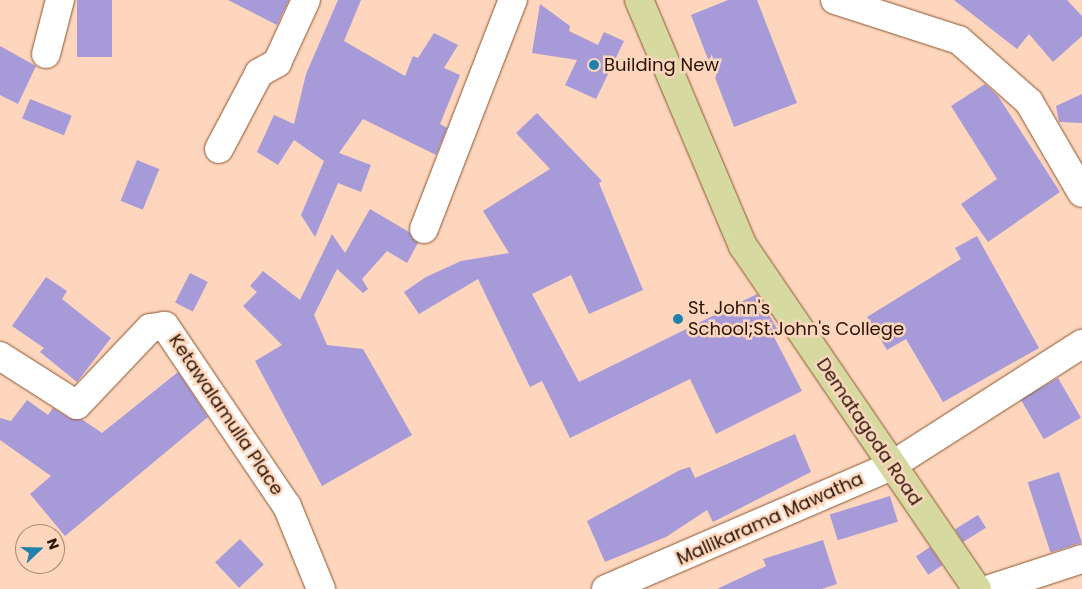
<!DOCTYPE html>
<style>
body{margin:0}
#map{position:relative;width:1082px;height:589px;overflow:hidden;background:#fdd6bd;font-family:Poppins,sans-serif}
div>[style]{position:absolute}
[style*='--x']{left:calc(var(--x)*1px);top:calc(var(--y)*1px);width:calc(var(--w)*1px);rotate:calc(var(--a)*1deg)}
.building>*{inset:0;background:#a79ad9;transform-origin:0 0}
.roads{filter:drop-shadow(0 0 1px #8b532d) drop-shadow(0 0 1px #8b532d)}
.minor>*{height:28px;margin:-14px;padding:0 14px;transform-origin:14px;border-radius:14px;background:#fff}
.major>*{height:28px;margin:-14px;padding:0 14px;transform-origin:14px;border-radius:14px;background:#d6daa1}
.dots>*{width:14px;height:14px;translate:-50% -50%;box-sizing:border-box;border:2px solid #fdd6bd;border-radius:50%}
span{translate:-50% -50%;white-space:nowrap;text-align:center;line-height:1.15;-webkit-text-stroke:5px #fdd6bd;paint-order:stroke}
.poi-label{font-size:18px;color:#291304}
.left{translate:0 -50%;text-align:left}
.street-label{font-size:18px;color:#291304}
.north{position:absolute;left:15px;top:524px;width:50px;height:50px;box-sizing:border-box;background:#fdd6bd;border:1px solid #a88873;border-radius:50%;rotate:69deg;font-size:14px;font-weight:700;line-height:20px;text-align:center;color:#291304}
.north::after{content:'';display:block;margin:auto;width:18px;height:22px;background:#2081ad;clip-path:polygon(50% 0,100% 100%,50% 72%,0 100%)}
</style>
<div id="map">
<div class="building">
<i style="left:77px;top:0;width:35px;height:57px"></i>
<i style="clip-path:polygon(228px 0,289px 0,277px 25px)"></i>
<i style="clip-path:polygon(338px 0,361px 0,344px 41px,405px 76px,413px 56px,418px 58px,434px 33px,458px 45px,444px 68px,460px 75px,440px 124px,447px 128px,436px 155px,363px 119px,339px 153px,371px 165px,361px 192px,338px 183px,315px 237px,301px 215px,324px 161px,294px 140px,278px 165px,257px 152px,274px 115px,294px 124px,306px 74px)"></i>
<i style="clip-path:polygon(728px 0,757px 0,797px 103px,734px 127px,691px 15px)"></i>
<i style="clip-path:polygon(954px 0,1067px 0,1082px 16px,1082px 36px,1053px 62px,1029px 34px,1017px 49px)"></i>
<i style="clip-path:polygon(540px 4px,570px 26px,569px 31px,598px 45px,604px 32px,624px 41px,596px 99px,565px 85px,577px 60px,532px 53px)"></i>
<i style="clip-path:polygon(0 46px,36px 66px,18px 104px,0 95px)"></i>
<i style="clip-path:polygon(985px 84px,998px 96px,1060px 192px,988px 242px,961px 204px,997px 179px,951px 106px)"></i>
<i style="clip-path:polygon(1082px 94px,1082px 123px,1059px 122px,1056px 106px)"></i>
<i style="left:30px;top:99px;width:45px;height:21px;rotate:22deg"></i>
<i style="clip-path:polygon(537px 113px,602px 181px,599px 183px,643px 290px,589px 314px,571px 275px,532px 294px,579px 382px,757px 294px,780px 334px,774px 337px,802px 391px,716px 434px,690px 379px,570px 438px,542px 381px,530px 387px,478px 279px,419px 314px,404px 292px,426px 277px,461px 261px,509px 253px,483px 211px,550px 169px,516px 133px)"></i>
<i style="left:137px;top:160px;width:24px;height:44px;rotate:22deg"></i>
<i style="clip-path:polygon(370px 209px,409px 232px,418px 243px,407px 263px,387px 251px,362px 279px,368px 289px,363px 293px,337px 269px,314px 315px,327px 345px,363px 349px,412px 435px,322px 486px,255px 361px,282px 345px,243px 306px,257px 292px,250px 286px,263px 271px,300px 300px,332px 234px,345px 253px)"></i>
<i style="clip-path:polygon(977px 236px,1039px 348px,943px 402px,906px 339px,887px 350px,867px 317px,961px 259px,955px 248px)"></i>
<i style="left:190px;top:273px;width:20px;height:33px;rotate:27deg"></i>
<i style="clip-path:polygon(46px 277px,67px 291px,62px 299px,111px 338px,77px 382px,40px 352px,44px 348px,12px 326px)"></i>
<i style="clip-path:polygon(178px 372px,208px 417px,65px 536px,30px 494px,51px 476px,0 440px,0 418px,11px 421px,27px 400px,48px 415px,53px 408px,69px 418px,83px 420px,102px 433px)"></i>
<i style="left:1058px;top:378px;width:46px;height:43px;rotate:60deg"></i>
<i style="clip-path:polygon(795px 434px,811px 472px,713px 522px,707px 510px,666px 537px,605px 562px,587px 521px,680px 470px,690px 467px,695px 478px)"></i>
<i style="left:1059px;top:472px;width:74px;height:33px;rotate:72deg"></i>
<i style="left:890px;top:496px;width:27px;height:63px;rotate:73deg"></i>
<i style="left:978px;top:515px;width:15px;height:27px;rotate:58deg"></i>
<i style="left:240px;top:539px;width:35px;height:34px;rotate:47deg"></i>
<i style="clip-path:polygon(823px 540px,837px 584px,822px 589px,717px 589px,766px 566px,763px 559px)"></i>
<i style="left:930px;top:547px;width:22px;height:17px;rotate:56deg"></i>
</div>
<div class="roads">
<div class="minor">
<i style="--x:835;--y:0;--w:130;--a:17.9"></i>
<i style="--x:959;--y:40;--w:94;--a:41.5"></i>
<i style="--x:1029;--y:102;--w:105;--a:59.8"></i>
<i style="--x:46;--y:54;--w:56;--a:-75.5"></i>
<i style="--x:219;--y:149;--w:86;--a:-62.2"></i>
<i style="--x:259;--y:73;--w:21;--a:-29"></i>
<i style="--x:277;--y:63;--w:69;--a:-65.3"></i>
<i style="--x:424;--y:229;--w:246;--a:-68.8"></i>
<i style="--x:0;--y:356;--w:91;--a:32.5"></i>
<i style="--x:77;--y:405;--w:106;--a:-46.5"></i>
<i style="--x:150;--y:328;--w:15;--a:-8"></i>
<i style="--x:165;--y:326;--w:217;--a:55.9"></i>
<i style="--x:287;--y:506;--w:90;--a:67.7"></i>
<i style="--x:606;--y:589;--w:310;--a:-23.3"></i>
<i style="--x:891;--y:466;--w:227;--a:-32.6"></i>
<i style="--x:990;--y:589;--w:97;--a:-18.1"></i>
</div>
<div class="major">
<i style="--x:639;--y:0;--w:267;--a:67.1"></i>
<i style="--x:743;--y:246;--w:415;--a:55.7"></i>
</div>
</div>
<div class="dots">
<i style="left:594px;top:65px;background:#2081ad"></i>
<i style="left:678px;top:319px;background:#2081ad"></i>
</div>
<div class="poi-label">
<span class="left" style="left:604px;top:65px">Building New</span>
<span class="left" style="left:688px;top:319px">St. John's<br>School;St.John's College</span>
</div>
<div class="street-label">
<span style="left:226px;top:415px;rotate:56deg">Ketawalamulla Place</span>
<span style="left:869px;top:432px;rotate:56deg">Dematagoda Road</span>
<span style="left:770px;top:519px;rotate:-24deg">Mallikarama Mawatha</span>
</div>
<div class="north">N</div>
</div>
